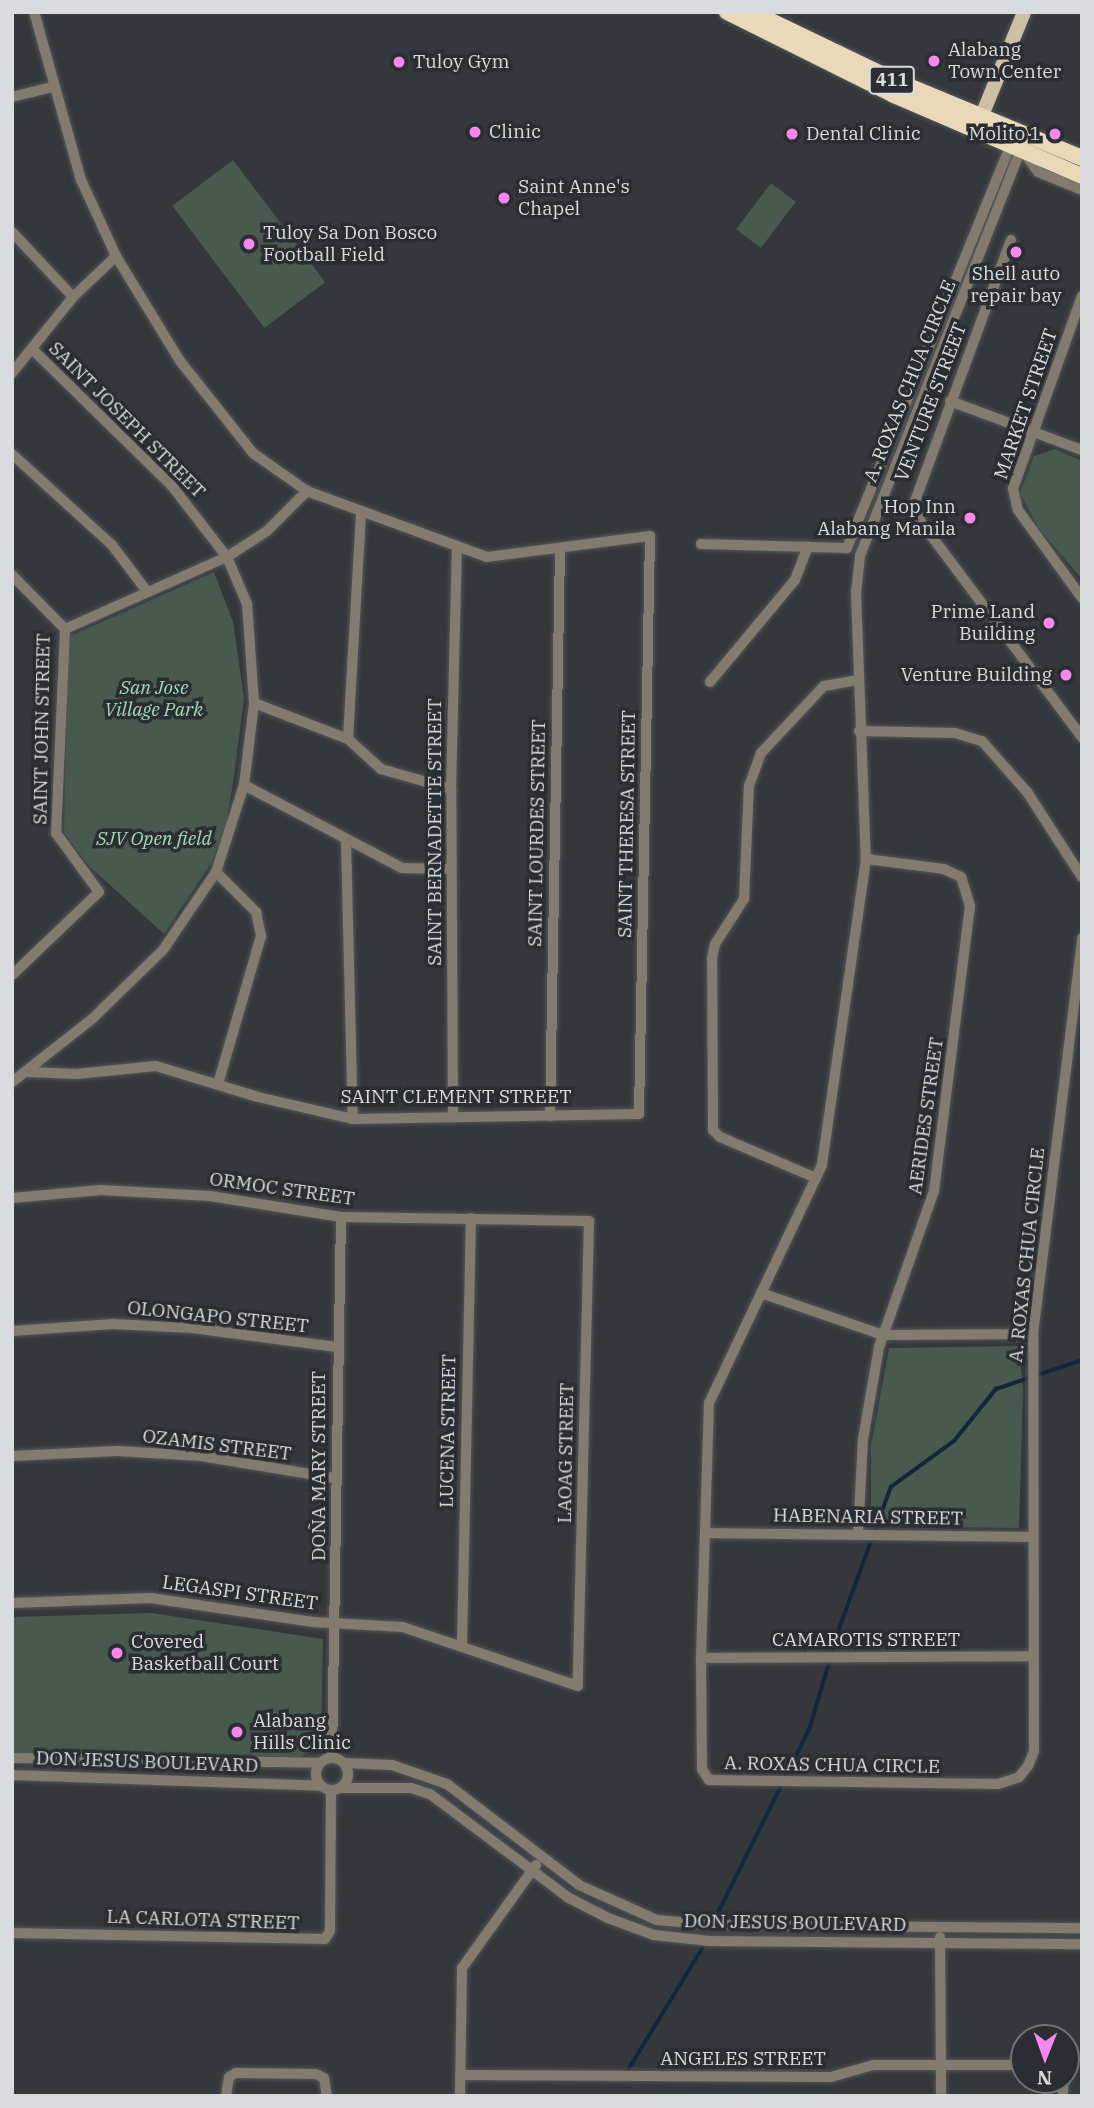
<!DOCTYPE html>
<meta charset="utf-8">
<style>
body{margin:0}
#map{position:relative;width:1094px;height:2108px;overflow:hidden;background:#34373b;font-family:"IBM Plex Serif",serif}
div>[style]{position:absolute}
[style*='--x']{left:calc(var(--x)*1px);top:calc(var(--y)*1px);width:calc(var(--w)*1px);rotate:calc(var(--a)*1deg)}
.green>*{inset:0;background:#475a4d;transform-origin:0 0}
.stream>*{height:3.5px;margin:-1.75px;padding:0 1.75px;transform-origin:1.75px;border-radius:1.75px;background:#12273b}
.roads{filter:drop-shadow(0 0 2px #525558) drop-shadow(0 0 2px #525558)}
.minor>*{height:10px;margin:-5px;padding:0 5px;transform-origin:5px;border-radius:5px;background:#827b6e}
.minor>.ring{margin:-5px;padding:0;box-sizing:content-box;background:none;border:10px solid #827b6e;border-radius:50%}
.major>*{height:14px;margin:-7px;padding:0 7px;transform-origin:7px;border-radius:7px;background:#ccbfa4}
.highway>*{height:16px;margin:-8px;padding:0 8px;transform-origin:8px;border-radius:8px;background:#e9d9b9}
.dots>*{width:19px;height:19px;translate:-50% -50%;box-sizing:border-box;border:4px solid #2a2d31;border-radius:50%}
span{translate:-50% -50%;white-space:nowrap;text-align:center;line-height:1.15;-webkit-text-stroke:7px #2a2d31;paint-order:stroke}
.shield-label span{padding:2px 5px;background:#2a2d31;border:2px solid;border-radius:5px;-webkit-text-stroke-width:0}
.shield-label{font-size:18px;color:#d9dbde;font-weight:700}
.poi-label{font-size:19px;color:#d9dbde}
.left{translate:0 -50%;text-align:left}
.right{translate:-100% -50%;text-align:right}
.street-label{font-size:19px;color:#d9dbde}
.park-label{font-size:19px;color:#a4dbb7;font-style:italic}
.frame{position:absolute;inset:0;border:14px solid #d9dbde;pointer-events:none}
.north{position:absolute;left:1010px;top:2024px;width:70px;height:70px;box-sizing:border-box;background:#2a2d31;border:2px solid #707376;border-radius:50%;rotate:181deg;font-size:19px;font-weight:700;line-height:28px;text-align:center;color:#d9dbde}
.north::after{content:'';display:block;margin:auto;width:24px;height:32px;background:#f788eb;clip-path:polygon(50% 0,100% 100%,50% 72%,0 100%)}
</style>
<div id="map">
<div class="green">
<i style="left:233px;top:160px;width:153px;height:76px;rotate:53deg"></i>
<i style="left:771px;top:183px;width:31px;height:58px;rotate:37deg"></i>
<i style="clip-path:polygon(1055px 449px,1082px 461px,1082px 579px,1039px 529px,1020px 493px,1034px 456px)"></i>
<i style="clip-path:polygon(214px 572px,233px 622px,244px 698px,233px 784px,226px 823px,212px 862px,164px 934px,89px 866px,64px 833px,68px 637px)"></i>
<i style="clip-path:polygon(1019px 1346px,1023px 1390px,1019px 1528px,871px 1526px,871px 1445px,889px 1348px)"></i>
<i style="clip-path:polygon(151px 1613px,323px 1639px,321px 1748px,299px 1757px,12px 1756px,12px 1617px)"></i>
</div>
<div class="stream">
<i style="--x:716;--y:1917;--w:209;--a:-63.6"></i>
<i style="--x:809;--y:1730;--w:109;--a:-73.4"></i>
<i style="--x:840;--y:1626;--w:148;--a:-69.9"></i>
<i style="--x:891;--y:1487;--w:78;--a:-36.1"></i>
<i style="--x:954;--y:1441;--w:67;--a:-51.1"></i>
<i style="--x:996;--y:1389;--w:91;--a:-18.6"></i>
<i style="--x:628;--y:2070;--w:142;--a:-58.6"></i>
</div>
<div class="roads">
<div class="minor">
<i style="--x:12;--y:97;--w:41;--a:-14"></i>
<i style="--x:1023;--y:144;--w:443;--a:111.6"></i>
<i style="--x:860;--y:556;--w:36;--a:96"></i>
<i style="--x:856;--y:592;--w:267;--a:87.9"></i>
<i style="--x:866;--y:859;--w:309;--a:98.2"></i>
<i style="--x:822;--y:1165;--w:263;--a:115.4"></i>
<i style="--x:709;--y:1403;--w:255;--a:91.8"></i>
<i style="--x:701;--y:1658;--w:111;--a:89.5"></i>
<i style="--x:702;--y:1769;--w:13;--a:58"></i>
<i style="--x:709;--y:1780;--w:289;--a:0.8"></i>
<i style="--x:998;--y:1784;--w:22;--a:-18"></i>
<i style="--x:1019;--y:1777;--w:14;--a:-51"></i>
<i style="--x:1028;--y:1766;--w:16;--a:-68"></i>
<i style="--x:1034;--y:1751;--w:417;--a:-90.1"></i>
<i style="--x:1033;--y:1334;--w:399;--a:-82.9"></i>
<i style="--x:1025;--y:154;--w:22;--a:54"></i>
<i style="--x:1038;--y:172;--w:48;--a:22.2"></i>
<i style="--x:12;--y:232;--w:89;--a:46.8"></i>
<i style="--x:1011;--y:240;--w:281;--a:110.2"></i>
<i style="--x:914;--y:504;--w:19;--a:69"></i>
<i style="--x:921;--y:522;--w:269;--a:53.2"></i>
<i style="--x:1082;--y:296;--w:205;--a:109.7"></i>
<i style="--x:1013;--y:489;--w:22;--a:77"></i>
<i style="--x:1018;--y:510;--w:109;--a:54"></i>
<i style="--x:12;--y:373;--w:97;--a:-51.2"></i>
<i style="--x:73;--y:297;--w:59;--a:-43.6"></i>
<i style="--x:950;--y:401;--w:141;--a:20.4"></i>
<i style="--x:12;--y:454;--w:135;--a:42.3"></i>
<i style="--x:112;--y:545;--w:56;--a:52.9"></i>
<i style="--x:701;--y:544;--w:146;--a:1.6"></i>
<i style="--x:847;--y:548;--w:440;--a:-67.9"></i>
<i style="--x:12;--y:575;--w:76;--a:45.5"></i>
<i style="--x:65;--y:629;--w:204;--a:92.5"></i>
<i style="--x:56;--y:833;--w:73;--a:53.9"></i>
<i style="--x:99;--y:892;--w:120;--a:136.3"></i>
<i style="--x:65;--y:629;--w:177;--a:-24"></i>
<i style="--x:227;--y:557;--w:48;--a:-33"></i>
<i style="--x:267;--y:531;--w:57;--a:-45"></i>
<i style="--x:710;--y:682;--w:133;--a:-50.2"></i>
<i style="--x:795;--y:580;--w:36;--a:-69"></i>
<i style="--x:254;--y:703;--w:101;--a:21"></i>
<i style="--x:348;--y:739;--w:45;--a:42.3"></i>
<i style="--x:381;--y:769;--w:73;--a:15.9"></i>
<i style="--x:859;--y:731;--w:96;--a:1.2"></i>
<i style="--x:955;--y:733;--w:28;--a:17"></i>
<i style="--x:982;--y:741;--w:68;--a:48.6"></i>
<i style="--x:1027;--y:792;--w:101;--a:57.1"></i>
<i style="--x:348;--y:739;--w:227;--a:-86.7"></i>
<i style="--x:244;--y:785;--w:178;--a:27.7"></i>
<i style="--x:402;--y:868;--w:49;--a:1.2"></i>
<i style="--x:346;--y:841;--w:278;--a:88.6"></i>
<i style="--x:216;--y:872;--w:57;--a:45"></i>
<i style="--x:256;--y:912;--w:25;--a:78"></i>
<i style="--x:261;--y:936;--w:154;--a:106.2"></i>
<i style="--x:29;--y:1072;--w:47;--a:2.4"></i>
<i style="--x:76;--y:1074;--w:80;--a:-5.7"></i>
<i style="--x:156;--y:1066;--w:107;--a:16.9"></i>
<i style="--x:258;--y:1097;--w:98;--a:13"></i>
<i style="--x:353;--y:1119;--w:286;--a:-1"></i>
<i style="--x:639;--y:1114;--w:578;--a:-88.91"></i>
<i style="--x:650;--y:536;--w:164;--a:172.7"></i>
<i style="--x:487;--y:557;--w:192;--a:-159.9"></i>
<i style="--x:307;--y:491;--w:66;--a:-144.9"></i>
<i style="--x:253;--y:453;--w:117;--a:-128.4"></i>
<i style="--x:180;--y:361;--w:123;--a:-121.4"></i>
<i style="--x:116;--y:256;--w:84;--a:-114.7"></i>
<i style="--x:81;--y:180;--w:174;--a:-105.6"></i>
<i style="--x:12;--y:1082;--w:102;--a:-38.2"></i>
<i style="--x:92;--y:1019;--w:99;--a:-44.2"></i>
<i style="--x:163;--y:950;--w:94;--a:-55.8"></i>
<i style="--x:216;--y:872;--w:91;--a:-72.2"></i>
<i style="--x:244;--y:785;--w:83;--a:-83"></i>
<i style="--x:254;--y:703;--w:99;--a:-94"></i>
<i style="--x:247;--y:604;--w:51;--a:-113.1"></i>
<i style="--x:227;--y:557;--w:90;--a:-127.8"></i>
<i style="--x:172;--y:486;--w:196;--a:-135.6"></i>
<i style="--x:550;--y:1116;--w:566;--a:-88.99"></i>
<i style="--x:453;--y:1117;--w:328;--a:-90.3"></i>
<i style="--x:451;--y:789;--w:242;--a:-88.6"></i>
<i style="--x:816;--y:1178;--w:104;--a:-156.9"></i>
<i style="--x:720;--y:1137;--w:10;--a:-135"></i>
<i style="--x:713;--y:1130;--w:171;--a:-90.3"></i>
<i style="--x:712;--y:959;--w:15;--a:-79"></i>
<i style="--x:715;--y:944;--w:54;--a:-57.2"></i>
<i style="--x:744;--y:899;--w:113;--a:-87.5"></i>
<i style="--x:749;--y:786;--w:35;--a:-70"></i>
<i style="--x:761;--y:753;--w:92;--a:-46.8"></i>
<i style="--x:824;--y:686;--w:35;--a:-10"></i>
<i style="--x:12;--y:1198;--w:89;--a:-5.1"></i>
<i style="--x:101;--y:1190;--w:109;--a:3.2"></i>
<i style="--x:210;--y:1196;--w:133;--a:9.1"></i>
<i style="--x:341;--y:1217;--w:248;--a:0.9"></i>
<i style="--x:589;--y:1221;--w:465;--a:91.4"></i>
<i style="--x:578;--y:1686;--w:185;--a:-161.4"></i>
<i style="--x:403;--y:1627;--w:90;--a:-176.8"></i>
<i style="--x:313;--y:1622;--w:164;--a:-171.6"></i>
<i style="--x:151;--y:1598;--w:139;--a:177.9"></i>
<i style="--x:761;--y:1293;--w:129;--a:19"></i>
<i style="--x:883;--y:1335;--w:150;--a:-0.4"></i>
<i style="--x:12;--y:1331;--w:101;--a:-4"></i>
<i style="--x:113;--y:1324;--w:79;--a:2.9"></i>
<i style="--x:192;--y:1328;--w:146;--a:7.5"></i>
<i style="--x:12;--y:1456;--w:106;--a:-2.7"></i>
<i style="--x:118;--y:1451;--w:83;--a:3.4"></i>
<i style="--x:201;--y:1456;--w:135;--a:9.4"></i>
<i style="--x:706;--y:1533;--w:324;--a:0.7"></i>
<i style="--x:858;--y:1534;--w:95;--a:-87"></i>
<i style="--x:863;--y:1439;--w:93;--a:-80.1"></i>
<i style="--x:879;--y:1347;--w:165;--a:-70.6"></i>
<i style="--x:934;--y:1191;--w:287;--a:-82.8"></i>
<i style="--x:970;--y:906;--w:30;--a:-107"></i>
<i style="--x:961;--y:877;--w:19;--a:-155"></i>
<i style="--x:944;--y:869;--w:79;--a:-172.7"></i>
<i style="--x:462;--y:1645;--w:427;--a:-88.8"></i>
<i style="--x:701;--y:1658;--w:331;--a:-0.3"></i>
<i class="ring" style="left:316px;top:1758px;width:22px;height:22px"></i>
<i style="--x:12;--y:1758;--w:308;--a:0.9"></i>
<i style="--x:332;--y:1758;--w:541;--a:-89.05"></i>
<i style="--x:344;--y:1763;--w:48;--a:2.4"></i>
<i style="--x:392;--y:1765;--w:58;--a:19.1"></i>
<i style="--x:447;--y:1784;--w:166;--a:37.4"></i>
<i style="--x:579;--y:1885;--w:85;--a:24.2"></i>
<i style="--x:657;--y:1920;--w:57;--a:5"></i>
<i style="--x:714;--y:1925;--w:368;--a:0.5"></i>
<i style="--x:12;--y:1775;--w:310;--a:2"></i>
<i style="--x:342;--y:1788;--w:69;--a:0"></i>
<i style="--x:411;--y:1788;--w:20;--a:18"></i>
<i style="--x:430;--y:1794;--w:174;--a:36.8"></i>
<i style="--x:569;--y:1898;--w:44;--a:27.1"></i>
<i style="--x:608;--y:1918;--w:49;--a:20.3"></i>
<i style="--x:654;--y:1935;--w:56;--a:6.1"></i>
<i style="--x:710;--y:1941;--w:372;--a:0.5"></i>
<i style="--x:12;--y:1933;--w:313;--a:1.1"></i>
<i style="--x:325;--y:1939;--w:9;--a:-58"></i>
<i style="--x:330;--y:1931;--w:141;--a:-89.6"></i>
<i style="--x:940;--y:1937;--w:159;--a:89.6"></i>
<i style="--x:460;--y:2075;--w:371;--a:0.3"></i>
<i style="--x:831;--y:2077;--w:44;--a:-15.9"></i>
<i style="--x:873;--y:2065;--w:151;--a:0"></i>
<i style="--x:226;--y:2096;--w:19;--a:-81"></i>
<i style="--x:229;--y:2077;--w:8;--a:-30"></i>
<i style="--x:236;--y:2073;--w:80;--a:0.7"></i>
<i style="--x:316;--y:2074;--w:9;--a:27"></i>
<i style="--x:324;--y:2078;--w:18;--a:81"></i>
<i style="--x:460;--y:2096;--w:128;--a:-89.1"></i>
<i style="--x:462;--y:1968;--w:127;--a:-54.3"></i>
<i style="--x:1063;--y:2096;--w:16;--a:-90"></i>
</div>
<div class="major">
<i style="--x:978;--y:125;--w:122;--a:-67.8"></i>
</div>
<div class="highway">
<i style="--x:727;--y:12;--w:186;--a:26.4"></i>
<i style="--x:894;--y:95;--w:205;--a:23.3"></i>
<i style="--x:752;--y:12;--w:160;--a:25.6"></i>
<i style="--x:896;--y:81;--w:201;--a:22.5"></i>
</div>
</div>
<div class="dots">
<i style="left:934px;top:61px;background:#f788eb"></i>
<i style="left:399px;top:62px;background:#f788eb"></i>
<i style="left:475px;top:132px;background:#f788eb"></i>
<i style="left:792px;top:134px;background:#f788eb"></i>
<i style="left:1055px;top:134px;background:#f788eb"></i>
<i style="left:504px;top:198px;background:#f788eb"></i>
<i style="left:249px;top:244px;background:#f788eb"></i>
<i style="left:1016px;top:252px;background:#f788eb"></i>
<i style="left:970px;top:518px;background:#f788eb"></i>
<i style="left:1049px;top:623px;background:#f788eb"></i>
<i style="left:1066px;top:675px;background:#f788eb"></i>
<i style="left:117px;top:1653px;background:#f788eb"></i>
<i style="left:237px;top:1732px;background:#f788eb"></i>
</div>
<div class="shield-label">
<span style="left:892px;top:80px">411</span>
</div>
<div class="poi-label">
<span class="left" style="left:948px;top:61px">Alabang<br>Town Center</span>
<span class="left" style="left:413px;top:62px">Tuloy Gym</span>
<span class="left" style="left:489px;top:132px">Clinic</span>
<span class="left" style="left:806px;top:134px">Dental Clinic</span>
<span class="right" style="left:1041px;top:134px">Molito 1</span>
<span class="left" style="left:518px;top:198px">Saint Anne's<br>Chapel</span>
<span class="left" style="left:263px;top:244px">Tuloy Sa Don Bosco<br>Football Field</span>
<span style="left:1016px;top:285px">Shell auto<br>repair bay</span>
<span class="right" style="left:956px;top:518px">Hop Inn<br>Alabang Manila</span>
<span class="right" style="left:1035px;top:623px">Prime Land<br>Building</span>
<span class="right" style="left:1052px;top:675px">Venture Building</span>
<span class="left" style="left:131px;top:1653px">Covered<br>Basketball Court</span>
<span class="left" style="left:253px;top:1732px">Alabang<br>Hills Clinic</span>
</div>
<div class="street-label">
<span style="left:910px;top:381px;rotate:-68deg">A. ROXAS CHUA CIRCLE</span>
<span style="left:931px;top:402px;rotate:-69deg">VENTURE STREET</span>
<span style="left:1026px;top:404px;rotate:-71deg">MARKET STREET</span>
<span style="left:127px;top:420px;rotate:45deg">SAINT JOSEPH STREET</span>
<span style="left:42px;top:729px;rotate:-89deg">SAINT JOHN STREET</span>
<span style="left:627px;top:824px;rotate:-89deg">SAINT THERESA STREET</span>
<span style="left:435px;top:832px;rotate:-90deg">SAINT BERNADETTE STREET</span>
<span style="left:537px;top:833px;rotate:-89deg">SAINT LOURDES STREET</span>
<span style="left:456px;top:1097px">SAINT CLEMENT STREET</span>
<span style="left:926px;top:1116px;rotate:-82deg">AERIDES STREET</span>
<span style="left:282px;top:1189px;rotate:8deg">ORMOC STREET</span>
<span style="left:1027px;top:1255px;rotate:-84deg">A. ROXAS CHUA CIRCLE</span>
<span style="left:218px;top:1317px;rotate:6deg">OLONGAPO STREET</span>
<span style="left:448px;top:1431px;rotate:-89deg">LUCENA STREET</span>
<span style="left:217px;top:1445px;rotate:7deg">OZAMIS STREET</span>
<span style="left:566px;top:1453px;rotate:-89deg">LAOAG STREET</span>
<span style="left:319px;top:1466px;rotate:-90deg">DOÑA MARY STREET</span>
<span style="left:868px;top:1517px;rotate:1deg">HABENARIA STREET</span>
<span style="left:240px;top:1593px;rotate:8deg">LEGASPI STREET</span>
<span style="left:866px;top:1640px">CAMAROTIS STREET</span>
<span style="left:147px;top:1762px;rotate:2deg">DON JESUS BOULEVARD</span>
<span style="left:832px;top:1765px;rotate:1deg">A. ROXAS CHUA CIRCLE</span>
<span style="left:203px;top:1920px;rotate:2deg">LA CARLOTA STREET</span>
<span style="left:795px;top:1923px;rotate:1deg">DON JESUS BOULEVARD</span>
<span style="left:743px;top:2059px">ANGELES STREET</span>
</div>
<div class="park-label">
<span style="left:154px;top:699px">San Jose<br>Village Park</span>
<span style="left:154px;top:839px">SJV Open field</span>
</div>
<div class="frame"></div>
<div class="north">N</div>
</div>
